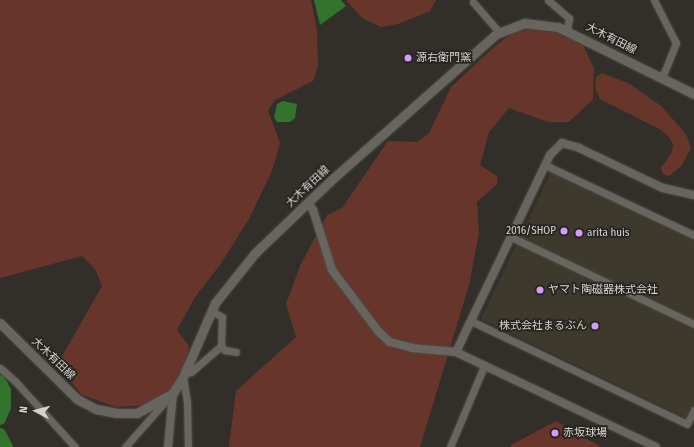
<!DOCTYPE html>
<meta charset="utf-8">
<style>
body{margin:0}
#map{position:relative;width:694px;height:447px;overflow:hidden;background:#322f2a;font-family:"Fira Sans Condensed","Noto Sans JP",sans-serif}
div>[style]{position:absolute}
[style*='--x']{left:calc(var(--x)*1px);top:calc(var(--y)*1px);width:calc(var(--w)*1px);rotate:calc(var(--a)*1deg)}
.built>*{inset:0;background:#3e392d}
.green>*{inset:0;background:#68352a}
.water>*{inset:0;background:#32732d}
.river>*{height:12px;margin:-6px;padding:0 6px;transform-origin:6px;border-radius:6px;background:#32732d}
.roads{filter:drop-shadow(0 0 1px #4d4b47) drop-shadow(0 0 1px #4d4b47)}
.minor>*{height:7px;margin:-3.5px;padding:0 3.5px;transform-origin:3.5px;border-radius:3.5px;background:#68655f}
.tertiary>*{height:8px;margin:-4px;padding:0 4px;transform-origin:4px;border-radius:4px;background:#68655f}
.secondary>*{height:9px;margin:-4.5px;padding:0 4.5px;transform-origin:4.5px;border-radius:4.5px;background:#68655f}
.dots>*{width:11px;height:11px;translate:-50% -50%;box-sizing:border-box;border:2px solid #282520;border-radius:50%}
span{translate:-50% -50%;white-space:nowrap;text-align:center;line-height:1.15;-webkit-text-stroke:3.5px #282520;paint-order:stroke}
.street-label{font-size:11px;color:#d4d2cf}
.poi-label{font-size:11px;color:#d4d2cf}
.left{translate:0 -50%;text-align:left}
.right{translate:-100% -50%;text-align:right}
.north{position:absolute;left:16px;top:391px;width:40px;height:40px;-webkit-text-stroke:3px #282520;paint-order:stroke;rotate:276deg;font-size:11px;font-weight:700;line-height:16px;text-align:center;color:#d4d2cf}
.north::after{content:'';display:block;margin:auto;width:14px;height:18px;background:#d4d2cf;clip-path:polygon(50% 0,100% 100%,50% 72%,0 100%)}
</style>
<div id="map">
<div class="built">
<i style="clip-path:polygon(551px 172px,694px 240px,694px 406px,688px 419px,481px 319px)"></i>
</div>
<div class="green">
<i style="clip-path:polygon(0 0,311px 0,317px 30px,318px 67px,313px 81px,275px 100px,268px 110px,280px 143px,272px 171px,249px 219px,220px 265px,195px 297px,177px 330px,189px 346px,185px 369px,170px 390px,145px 405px,116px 407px,82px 395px,57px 365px,102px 286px,95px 269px,82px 256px,0 278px)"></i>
<i style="clip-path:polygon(346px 0,436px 0,430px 11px,398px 24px,381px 27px,362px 18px)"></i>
<i style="clip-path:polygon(531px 29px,558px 33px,583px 45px,594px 68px,593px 99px,569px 122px,548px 122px,509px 108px,489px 132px,480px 165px,497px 176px,497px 184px,477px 202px,479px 233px,469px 285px,420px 447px,229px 447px,236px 391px,296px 337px,286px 304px,300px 266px,327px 215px,342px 208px,388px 141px,417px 142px,429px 133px,451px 87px,495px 46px,516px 31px)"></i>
<i style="clip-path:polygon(602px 73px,630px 84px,661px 106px,686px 134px,691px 148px,682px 165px,669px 176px,663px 174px,661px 168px,672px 152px,673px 144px,669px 137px,661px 130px,600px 99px,595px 88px,596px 77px)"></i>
<i style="clip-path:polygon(556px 421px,601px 447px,511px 447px,511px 445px)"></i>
</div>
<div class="water">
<i style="clip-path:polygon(314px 0,341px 0,346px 6px,320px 25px)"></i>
<i style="clip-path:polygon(283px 101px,297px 104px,295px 118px,290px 122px,277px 122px,274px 117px,277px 104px)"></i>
</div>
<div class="river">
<i style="--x:0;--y:381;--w:11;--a:63"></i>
<i style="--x:5;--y:391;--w:16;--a:90"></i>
<i style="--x:5;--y:407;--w:13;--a:113"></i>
<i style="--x:0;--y:434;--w:15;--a:62"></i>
</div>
<div class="roads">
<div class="minor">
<i style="--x:548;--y:0;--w:28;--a:41"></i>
<i style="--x:569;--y:18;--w:13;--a:99"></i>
<i style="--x:654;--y:0;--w:48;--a:62.9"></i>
<i style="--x:676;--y:43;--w:38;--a:112"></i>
<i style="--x:473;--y:2;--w:40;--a:49"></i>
<i style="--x:545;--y:165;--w:165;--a:25.2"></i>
<i style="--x:511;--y:237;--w:203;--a:25.4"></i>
<i style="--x:212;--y:311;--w:12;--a:31"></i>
<i style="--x:222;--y:317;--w:29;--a:92"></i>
<i style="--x:221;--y:346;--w:6;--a:45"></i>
<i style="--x:225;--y:350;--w:11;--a:10"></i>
<i style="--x:471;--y:321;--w:239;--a:25.5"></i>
<i style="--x:687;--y:424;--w:16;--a:-63"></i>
<i style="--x:0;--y:368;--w:20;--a:41"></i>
<i style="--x:15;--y:381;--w:89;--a:47.7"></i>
<i style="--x:185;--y:373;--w:6;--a:-9"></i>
<i style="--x:191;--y:372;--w:40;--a:-41"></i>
<i style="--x:183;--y:377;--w:24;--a:81"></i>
<i style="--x:187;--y:401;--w:46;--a:88.8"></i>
<i style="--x:125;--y:447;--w:68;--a:-48.6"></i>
<i style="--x:450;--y:447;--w:88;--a:-67.2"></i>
</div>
<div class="tertiary">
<i style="--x:308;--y:203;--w:9;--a:54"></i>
<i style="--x:313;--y:210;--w:63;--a:72.4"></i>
<i style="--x:332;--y:270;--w:76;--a:53"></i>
<i style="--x:378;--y:331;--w:16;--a:43"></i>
<i style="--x:390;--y:342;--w:23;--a:15"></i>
<i style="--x:412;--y:348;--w:44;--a:5.2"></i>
<i style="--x:456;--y:352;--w:221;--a:25.4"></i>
<i style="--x:456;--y:352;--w:218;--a:-64.5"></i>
<i style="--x:550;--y:155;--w:17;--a:-45"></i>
<i style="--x:562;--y:143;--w:18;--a:16"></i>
<i style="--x:579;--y:148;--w:93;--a:25.5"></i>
<i style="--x:663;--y:188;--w:32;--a:13"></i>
<i style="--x:168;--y:447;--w:54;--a:-84.7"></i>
</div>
<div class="secondary">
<i style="--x:0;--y:323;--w:108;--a:44.6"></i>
<i style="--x:77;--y:399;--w:21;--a:28"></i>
<i style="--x:96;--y:409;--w:21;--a:11"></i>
<i style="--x:117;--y:413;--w:20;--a:0"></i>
<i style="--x:137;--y:413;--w:41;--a:-29.1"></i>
<i style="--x:173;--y:393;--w:19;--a:-58"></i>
<i style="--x:183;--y:377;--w:81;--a:-66.6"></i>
<i style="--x:215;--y:303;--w:64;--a:-51.3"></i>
<i style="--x:255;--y:253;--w:103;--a:-43.8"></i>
<i style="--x:329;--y:182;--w:223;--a:-41.5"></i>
<i style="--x:496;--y:34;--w:30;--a:-21"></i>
<i style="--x:524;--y:23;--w:34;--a:7"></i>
<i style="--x:558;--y:27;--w:152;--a:26.2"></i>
</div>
</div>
<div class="dots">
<i style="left:408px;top:58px;background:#d69bfa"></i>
<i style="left:564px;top:231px;background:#d69bfa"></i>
<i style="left:579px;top:233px;background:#d69bfa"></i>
<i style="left:540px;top:290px;background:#d69bfa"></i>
<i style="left:595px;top:326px;background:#d69bfa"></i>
<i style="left:555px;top:433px;background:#d69bfa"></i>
</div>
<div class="street-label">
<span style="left:611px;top:39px;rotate:27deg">大木有田線</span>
<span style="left:308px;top:187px;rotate:-43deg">大木有田線</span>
<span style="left:53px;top:359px;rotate:44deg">大木有田線</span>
</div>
<div class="poi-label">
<span class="left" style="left:416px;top:58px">源右衛門窯</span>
<span class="right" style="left:556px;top:231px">2016/SHOP</span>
<span class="left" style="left:587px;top:233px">arita huis</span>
<span class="left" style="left:548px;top:290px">ヤマト陶磁器株式会社</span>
<span class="right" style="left:587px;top:326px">株式会社まるぶん</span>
<span class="left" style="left:563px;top:433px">赤坂球場</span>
</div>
<div class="north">N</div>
</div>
